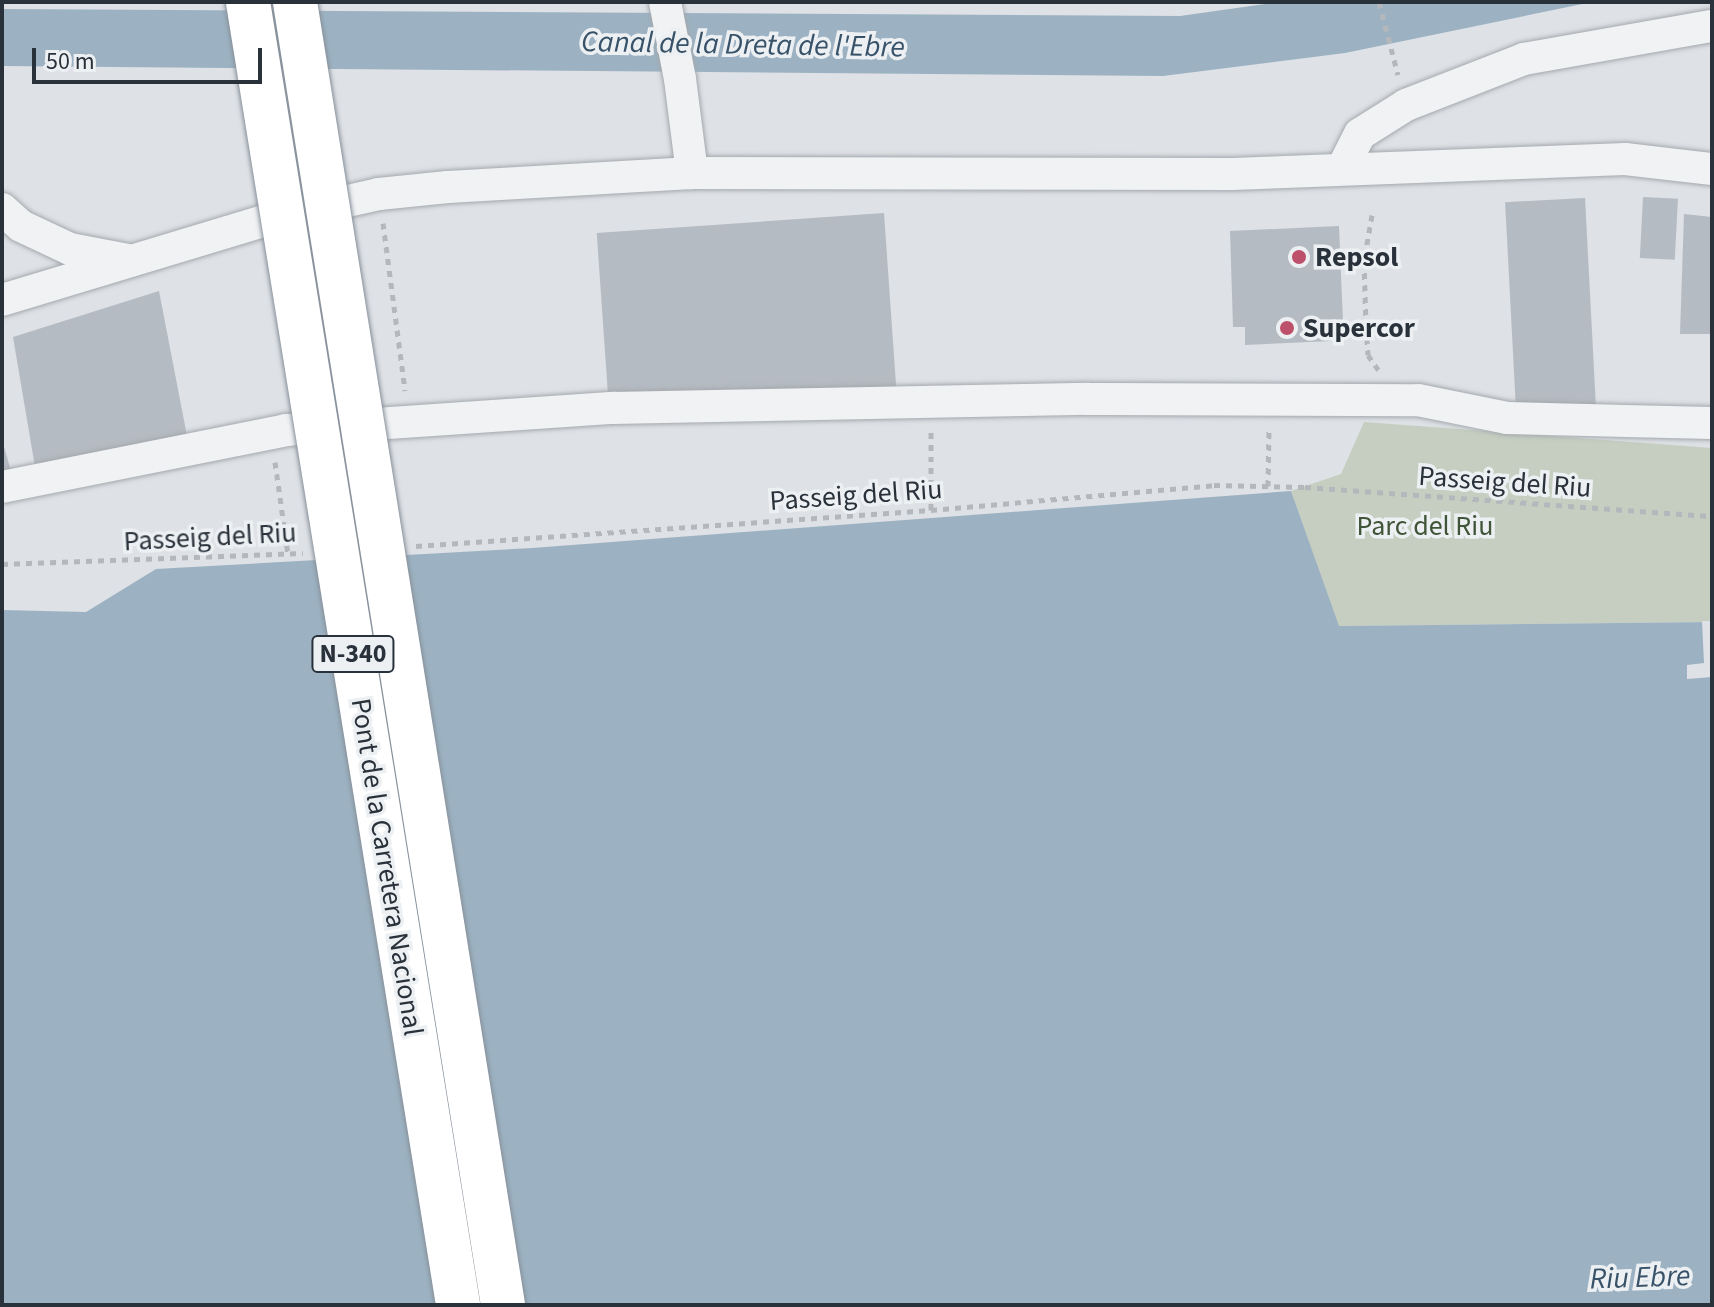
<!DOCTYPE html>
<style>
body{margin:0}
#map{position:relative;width:1714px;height:1307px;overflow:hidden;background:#dee1e5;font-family:"Source Sans 3",sans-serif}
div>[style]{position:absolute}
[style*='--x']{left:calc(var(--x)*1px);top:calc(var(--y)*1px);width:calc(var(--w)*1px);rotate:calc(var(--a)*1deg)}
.green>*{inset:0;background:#c5cec0}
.water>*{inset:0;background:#9cb2c2}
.pier>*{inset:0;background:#dee1e5}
.building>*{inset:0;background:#b5bbc2;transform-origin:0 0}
.path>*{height:5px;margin-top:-2.5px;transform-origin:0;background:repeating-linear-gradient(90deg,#b4b8bc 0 6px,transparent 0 12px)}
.roads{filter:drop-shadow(0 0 2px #a4a9ae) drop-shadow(0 0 2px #a4a9ae)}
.minor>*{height:32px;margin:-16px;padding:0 16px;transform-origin:16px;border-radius:16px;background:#f0f2f4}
.bridges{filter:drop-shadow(0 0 2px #87909a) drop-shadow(0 0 2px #87909a)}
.highway-bridge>*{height:44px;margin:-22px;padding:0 22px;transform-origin:22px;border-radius:22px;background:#fff}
.dots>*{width:22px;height:22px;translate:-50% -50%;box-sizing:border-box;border:4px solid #edf0f3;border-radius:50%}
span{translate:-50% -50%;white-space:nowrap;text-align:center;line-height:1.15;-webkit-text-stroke:7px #edf0f3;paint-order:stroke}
.shield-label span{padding:2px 6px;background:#edf0f3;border:2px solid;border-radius:6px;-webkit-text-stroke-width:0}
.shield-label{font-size:26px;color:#29313a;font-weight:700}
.poi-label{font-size:28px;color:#29313a;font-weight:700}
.left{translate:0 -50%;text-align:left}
.street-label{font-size:28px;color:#29313a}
.park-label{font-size:28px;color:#405438}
.water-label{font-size:30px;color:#385369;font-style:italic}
.frame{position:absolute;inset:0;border:4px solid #29313a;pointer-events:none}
.scale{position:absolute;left:32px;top:48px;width:230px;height:36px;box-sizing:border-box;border:4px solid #29313a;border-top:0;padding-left:10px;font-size:24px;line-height:28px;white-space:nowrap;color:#29313a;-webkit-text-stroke:6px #edf0f3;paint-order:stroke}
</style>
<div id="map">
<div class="green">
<i style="clip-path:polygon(1364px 422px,1712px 448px,1712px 622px,1338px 626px,1291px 491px,1341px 474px)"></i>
</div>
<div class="water">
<i style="clip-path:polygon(1280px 2px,1592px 2px,1345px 53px,1163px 76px,2px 66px,2px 9px,1180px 16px)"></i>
<i style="clip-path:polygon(1291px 491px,1339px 626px,1712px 622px,1712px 1305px,2px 1305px,2px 610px,86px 612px,156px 569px,532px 548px)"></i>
</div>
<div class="pier">
<i style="clip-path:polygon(1702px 621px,1712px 621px,1712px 677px,1687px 679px,1687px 665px,1704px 663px)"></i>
</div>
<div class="building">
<i style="left:1643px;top:197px;width:35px;height:61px;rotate:3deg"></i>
<i style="left:1585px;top:198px;width:209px;height:80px;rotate:87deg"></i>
<i style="left:884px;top:213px;width:178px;height:288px;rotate:86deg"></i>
<i style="clip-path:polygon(1684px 214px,1712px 217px,1712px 334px,1680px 334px)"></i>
<i style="clip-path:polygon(1339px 226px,1343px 323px,1330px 323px,1331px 341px,1245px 345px,1245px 327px,1233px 327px,1230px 231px)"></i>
<i style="clip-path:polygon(159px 291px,187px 436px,35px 467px,13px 337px)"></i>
<i style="clip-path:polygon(2px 440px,11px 471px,2px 473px)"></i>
</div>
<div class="path">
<i style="--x:1379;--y:2;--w:75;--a:75.4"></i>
<i style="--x:1372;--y:215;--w:47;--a:99.9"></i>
<i style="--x:1364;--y:261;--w:65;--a:88.2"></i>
<i style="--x:1366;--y:326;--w:29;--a:86"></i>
<i style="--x:1368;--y:355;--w:19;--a:55"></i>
<i style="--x:383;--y:223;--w:169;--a:82.5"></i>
<i style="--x:275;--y:462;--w:93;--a:82"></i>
<i style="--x:1268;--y:486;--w:55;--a:-89"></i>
<i style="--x:931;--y:510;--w:79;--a:-90"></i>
<i style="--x:416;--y:546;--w:516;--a:-4"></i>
<i style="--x:931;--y:510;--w:284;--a:-5"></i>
<i style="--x:1214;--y:485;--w:91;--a:1.3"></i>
<i style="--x:1305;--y:487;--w:408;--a:4.1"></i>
<i style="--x:2;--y:564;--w:301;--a:-2.1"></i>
</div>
<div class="roads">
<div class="minor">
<i style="--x:665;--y:2;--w:78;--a:79"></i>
<i style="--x:680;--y:79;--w:95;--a:82.7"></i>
<i style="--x:1342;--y:169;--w:39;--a:-63"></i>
<i style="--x:1360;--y:134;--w:54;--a:-32.2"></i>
<i style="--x:1406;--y:105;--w:127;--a:-21.3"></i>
<i style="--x:1524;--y:59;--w:191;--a:-10"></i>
<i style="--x:2;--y:209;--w:25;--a:42"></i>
<i style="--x:21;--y:226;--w:54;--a:25.1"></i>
<i style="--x:70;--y:249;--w:59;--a:10.7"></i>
<i style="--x:2;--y:300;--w:287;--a:-16.8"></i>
<i style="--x:277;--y:217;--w:105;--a:-12.7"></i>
<i style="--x:379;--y:194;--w:69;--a:-5.8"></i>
<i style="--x:448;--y:187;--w:244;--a:-3.3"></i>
<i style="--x:692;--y:173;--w:541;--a:0.11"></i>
<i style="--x:1233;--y:174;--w:392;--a:-2.2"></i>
<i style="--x:1625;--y:159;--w:88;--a:6.6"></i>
<i style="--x:2;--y:487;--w:290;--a:-11.3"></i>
<i style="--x:286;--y:430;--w:327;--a:-3.9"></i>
<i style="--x:612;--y:408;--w:476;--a:-1.1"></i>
<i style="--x:1088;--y:399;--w:330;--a:0.2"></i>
<i style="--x:1418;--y:400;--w:91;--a:11.4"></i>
<i style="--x:1507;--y:418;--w:205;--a:1.4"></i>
</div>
</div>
<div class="bridges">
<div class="highway-bridge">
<i style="--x:248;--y:2;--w:1320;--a:80.84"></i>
<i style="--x:295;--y:2;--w:1319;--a:80.93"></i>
</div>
</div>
<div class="dots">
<i style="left:1299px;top:257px;background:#bd506a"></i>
<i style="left:1287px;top:328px;background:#bd506a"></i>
</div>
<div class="shield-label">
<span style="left:353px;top:654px">N-340</span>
</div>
<div class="poi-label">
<span class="left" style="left:1315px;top:257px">Repsol</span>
<span class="left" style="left:1303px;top:328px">Supercor</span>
</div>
<div class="street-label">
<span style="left:1505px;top:482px;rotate:4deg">Passeig del Riu</span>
<span style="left:856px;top:495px;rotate:-4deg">Passeig del Riu</span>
<span style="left:210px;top:537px;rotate:-3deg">Passeig del Riu</span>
<span style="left:387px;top:867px;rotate:81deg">Pont de la Carretera Nacional</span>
</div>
<div class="park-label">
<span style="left:1425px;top:526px">Parc del Riu</span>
</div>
<div class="water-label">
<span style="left:743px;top:45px;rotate:1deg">Canal de la Dreta de l'Ebre</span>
<span style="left:1640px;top:1278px;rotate:-2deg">Riu Ebre</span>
</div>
<div class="frame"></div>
<div class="scale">50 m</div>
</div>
